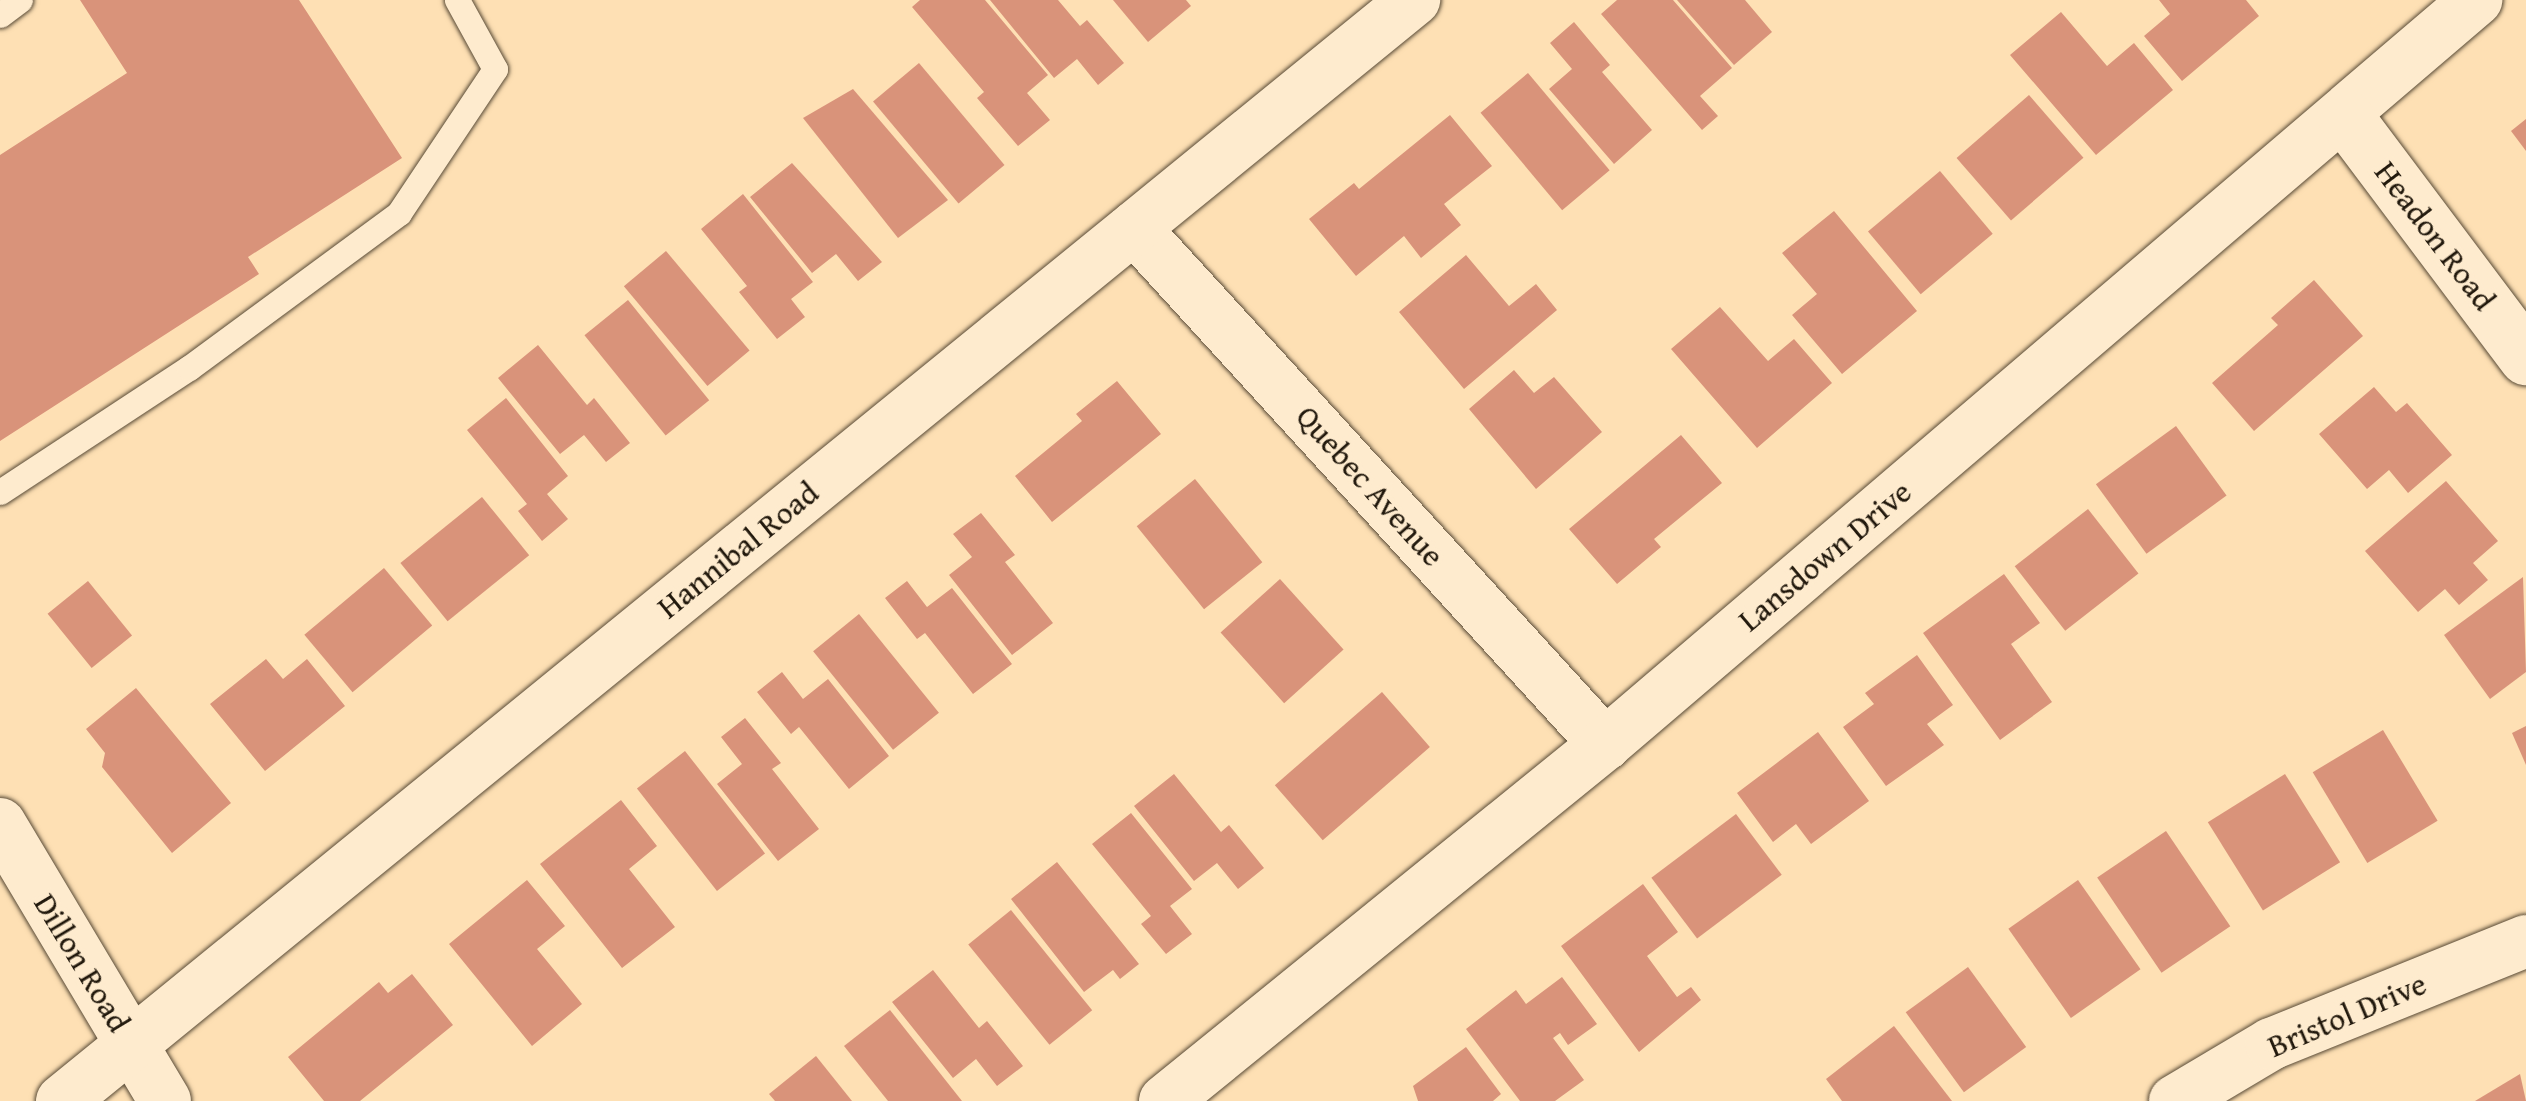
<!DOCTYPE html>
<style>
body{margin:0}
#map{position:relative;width:2526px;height:1101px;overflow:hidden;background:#fee0b4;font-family:"Gentium Book Plus",serif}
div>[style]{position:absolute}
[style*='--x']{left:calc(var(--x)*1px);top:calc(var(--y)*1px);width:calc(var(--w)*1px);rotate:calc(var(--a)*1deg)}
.building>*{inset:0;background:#d9937a;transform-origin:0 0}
.roads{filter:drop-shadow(0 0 2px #584a36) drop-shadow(0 0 2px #584a36)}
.service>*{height:25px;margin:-12.5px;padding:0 12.5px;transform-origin:12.5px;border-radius:12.5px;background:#feebce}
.minor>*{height:52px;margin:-26px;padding:0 26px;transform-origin:26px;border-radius:26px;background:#feebce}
.tertiary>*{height:55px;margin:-27.5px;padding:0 27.5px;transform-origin:27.5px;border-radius:27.5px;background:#feebce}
span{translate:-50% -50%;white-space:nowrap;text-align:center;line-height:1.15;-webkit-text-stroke:9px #feebce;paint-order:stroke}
.street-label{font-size:32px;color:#21180c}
</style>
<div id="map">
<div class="building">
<i style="clip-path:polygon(80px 0,299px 0,402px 158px,248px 257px,259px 274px,0 441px,0 155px,127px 73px)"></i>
<i style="clip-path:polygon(920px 0,985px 0,1048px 75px,1027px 93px,1050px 120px,1018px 146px,977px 98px,984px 92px,912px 7px)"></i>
<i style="clip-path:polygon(990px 0,1058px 0,1080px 26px,1087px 20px,1124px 63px,1098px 85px,1077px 59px,1054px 78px)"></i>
<i style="clip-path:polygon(1113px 0,1186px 0,1191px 6px,1148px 42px)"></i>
<i style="clip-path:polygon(1617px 0,1673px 0,1732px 68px,1700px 96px,1718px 116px,1702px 130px,1601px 14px)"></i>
<i style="clip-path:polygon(1677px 0,1745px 0,1772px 32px,1734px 65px)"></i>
<i style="clip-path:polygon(2159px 0,2246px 0,2259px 16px,2182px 81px,2144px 36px,2170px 14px)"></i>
<i style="clip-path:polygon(2061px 12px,2107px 66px,2134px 43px,2173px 90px,2096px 155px,2010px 55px)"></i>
<i style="clip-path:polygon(1574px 22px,1610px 65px,1602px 72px,1652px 130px,1614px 164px,1549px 89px,1572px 69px,1550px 43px)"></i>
<i style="left:919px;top:63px;width:133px;height:60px;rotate:50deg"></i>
<i style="left:1528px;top:73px;width:127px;height:62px;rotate:50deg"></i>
<i style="clip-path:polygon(853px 89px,948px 200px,898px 238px,803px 118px)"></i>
<i style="left:2029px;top:95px;width:83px;height:96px;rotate:49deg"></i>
<i style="clip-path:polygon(1450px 115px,1492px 166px,1444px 204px,1461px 225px,1421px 258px,1404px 236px,1356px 276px,1309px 219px,1354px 183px,1359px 189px)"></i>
<i style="clip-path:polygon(2526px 119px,2526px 151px,2511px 131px)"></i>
<i style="clip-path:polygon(792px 163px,882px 262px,858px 281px,836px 254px,812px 273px,750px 197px)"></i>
<i style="left:1940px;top:171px;width:82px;height:94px;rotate:50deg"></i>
<i style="clip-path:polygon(743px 194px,813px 282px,791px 299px,805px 317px,777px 339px,739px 292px,747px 286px,701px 229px)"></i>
<i style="clip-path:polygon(1834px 211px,1917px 311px,1842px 374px,1792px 315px,1817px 294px,1782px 253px)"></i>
<i style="left:666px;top:251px;width:130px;height:55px;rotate:50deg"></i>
<i style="clip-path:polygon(1466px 255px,1509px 306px,1536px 284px,1557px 310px,1464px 389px,1399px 312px)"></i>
<i style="clip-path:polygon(2314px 280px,2363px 336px,2254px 431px,2212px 383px,2278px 325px,2271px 318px)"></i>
<i style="left:628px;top:300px;width:129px;height:56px;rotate:51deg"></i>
<i style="clip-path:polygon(1720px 307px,1768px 361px,1794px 339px,1832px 383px,1757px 448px,1671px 349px)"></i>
<i style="clip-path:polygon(538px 345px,587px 405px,594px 398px,630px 443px,606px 462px,584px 435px,560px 454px,498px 378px)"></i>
<i style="clip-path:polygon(1514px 370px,1534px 393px,1554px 377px,1602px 432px,1536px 489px,1469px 409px)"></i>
<i style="clip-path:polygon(1117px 381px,1161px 434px,1052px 522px,1015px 476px,1082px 421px,1076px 414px)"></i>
<i style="clip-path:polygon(2374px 387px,2396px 412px,2407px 403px,2452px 455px,2408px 493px,2389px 470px,2367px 489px,2319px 434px)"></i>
<i style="clip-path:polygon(506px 398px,568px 476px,547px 494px,568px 519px,542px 541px,518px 511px,527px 504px,467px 430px)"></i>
<i style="left:2176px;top:426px;width:86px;height:99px;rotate:54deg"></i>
<i style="clip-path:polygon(1681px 435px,1722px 483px,1654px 539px,1661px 547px,1617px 584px,1569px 529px)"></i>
<i style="left:1195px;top:479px;width:107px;height:75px;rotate:51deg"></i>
<i style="clip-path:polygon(2446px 481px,2498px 541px,2473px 563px,2488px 580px,2459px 605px,2445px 589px,2418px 612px,2365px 551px)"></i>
<i style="left:482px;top:497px;width:75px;height:105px;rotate:51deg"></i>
<i style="left:2088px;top:509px;width:82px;height:93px;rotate:52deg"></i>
<i style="clip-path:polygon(981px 513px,1015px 555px,1005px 562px,1053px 623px,1012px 655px,949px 575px,972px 557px,953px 534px)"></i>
<i style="left:384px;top:568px;width:75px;height:104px;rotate:50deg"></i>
<i style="clip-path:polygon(2004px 574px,2040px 623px,2011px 644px,2052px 702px,2000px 740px,1923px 633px)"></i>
<i style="clip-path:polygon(2523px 577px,2526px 672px,2490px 699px,2444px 635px)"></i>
<i style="left:1280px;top:579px;width:95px;height:80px;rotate:48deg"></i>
<i style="left:88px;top:581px;width:70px;height:52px;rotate:51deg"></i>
<i style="clip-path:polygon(907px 581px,927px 607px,952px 588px,1012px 664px,973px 694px,925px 633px,917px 639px,885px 598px)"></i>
<i style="left:859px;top:614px;width:127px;height:59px;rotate:51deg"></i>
<i style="clip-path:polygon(1917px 655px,1953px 705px,1927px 724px,1944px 745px,1886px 786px,1843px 727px,1874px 704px,1865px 693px)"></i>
<i style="clip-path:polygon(266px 659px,283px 679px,307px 659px,345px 706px,265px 771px,210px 704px)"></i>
<i style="clip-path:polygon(782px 672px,803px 699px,828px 679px,889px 756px,849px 789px,799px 727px,791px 734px,757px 692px)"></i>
<i style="clip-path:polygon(136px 688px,231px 803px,172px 853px,102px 767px,105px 753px,86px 729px)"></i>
<i style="left:1382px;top:692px;width:73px;height:142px;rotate:49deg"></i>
<i style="clip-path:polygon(745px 718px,781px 763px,772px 769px,819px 829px,778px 861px,717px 784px,742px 764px,721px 737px)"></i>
<i style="clip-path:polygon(2526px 726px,2526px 765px,2512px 733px)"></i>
<i style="left:2383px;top:730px;width:106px;height:82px;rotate:59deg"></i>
<i style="clip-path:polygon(1818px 732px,1869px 801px,1811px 844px,1796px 824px,1773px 842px,1737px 793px)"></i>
<i style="left:685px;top:751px;width:130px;height:61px;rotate:52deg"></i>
<i style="clip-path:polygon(1174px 774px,1221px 832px,1229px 825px,1264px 868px,1238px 889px,1217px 863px,1194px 881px,1134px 806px)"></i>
<i style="left:2285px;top:774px;width:104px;height:91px;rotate:58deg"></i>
<i style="clip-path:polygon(621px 800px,657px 846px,629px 869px,675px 927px,622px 968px,540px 864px)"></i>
<i style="clip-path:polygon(1131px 813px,1192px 889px,1170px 906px,1192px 934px,1166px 954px,1141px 924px,1151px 916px,1092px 844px)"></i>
<i style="left:1736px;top:814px;width:76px;height:106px;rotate:53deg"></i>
<i style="left:2166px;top:831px;width:115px;height:83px;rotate:56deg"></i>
<i style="clip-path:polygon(1057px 862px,1139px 964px,1120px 979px,1113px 970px,1084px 992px,1011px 899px)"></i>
<i style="clip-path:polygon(527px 880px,565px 926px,537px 949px,582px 1004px,532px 1046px,449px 944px)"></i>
<i style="left:2078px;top:880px;width:109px;height:85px;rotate:55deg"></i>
<i style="clip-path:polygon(1643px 884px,1678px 932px,1647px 956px,1677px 997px,1691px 987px,1701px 1000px,1639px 1052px,1561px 946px)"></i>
<i style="left:1011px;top:910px;width:129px;height:55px;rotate:51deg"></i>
<i style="left:1968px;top:967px;width:99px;height:77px;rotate:54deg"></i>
<i style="clip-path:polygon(933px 970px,979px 1028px,987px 1021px,1023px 1066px,997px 1086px,976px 1059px,953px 1078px,892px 1002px)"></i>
<i style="clip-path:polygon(412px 974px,453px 1025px,360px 1101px,324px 1101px,288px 1057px,379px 982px,388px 993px)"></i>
<i style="clip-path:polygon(1562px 977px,1597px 1024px,1568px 1045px,1560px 1033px,1553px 1038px,1584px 1080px,1555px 1101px,1520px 1101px,1466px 1029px,1516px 990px,1526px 1004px)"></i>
<i style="clip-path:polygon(890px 1010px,962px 1101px,888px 1101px,844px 1046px)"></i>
<i style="clip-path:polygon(1894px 1026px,1952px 1101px,1842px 1101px,1826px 1079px)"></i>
<i style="clip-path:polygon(1466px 1047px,1501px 1094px,1493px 1101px,1418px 1101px,1413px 1086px)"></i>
<i style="clip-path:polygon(816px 1056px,852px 1101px,775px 1101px,769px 1094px)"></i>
<i style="clip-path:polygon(2520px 1074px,2526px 1101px,2475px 1101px)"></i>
</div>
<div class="roads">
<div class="service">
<i style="--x:0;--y:15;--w:25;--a:-37"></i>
<i style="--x:0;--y:492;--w:226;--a:-33.3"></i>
<i style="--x:189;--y:368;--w:261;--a:-36.4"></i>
<i style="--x:399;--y:213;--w:173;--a:-56.3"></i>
<i style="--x:495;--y:69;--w:79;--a:-118.8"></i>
</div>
<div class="minor">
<i style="--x:1134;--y:228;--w:699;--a:47.61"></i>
<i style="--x:0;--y:824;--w:322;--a:59.2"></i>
<i style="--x:62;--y:1101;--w:1744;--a:-39.16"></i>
<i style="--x:1165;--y:1101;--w:567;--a:-39.05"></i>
<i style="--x:1605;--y:744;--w:1146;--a:-40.5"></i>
<i style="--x:2175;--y:1101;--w:112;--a:-30.7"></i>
<i style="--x:2271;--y:1044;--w:275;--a:-22"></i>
</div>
<div class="tertiary">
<i style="--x:2344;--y:115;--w:303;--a:53.1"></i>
</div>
</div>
<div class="street-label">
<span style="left:2435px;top:236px;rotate:53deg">Headon Road</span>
<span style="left:1370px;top:486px;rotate:48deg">Quebec Avenue</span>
<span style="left:738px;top:550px;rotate:-39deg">Hannibal Road</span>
<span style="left:1825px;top:556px;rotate:-40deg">Lansdown Drive</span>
<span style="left:82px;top:963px;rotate:59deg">Dillon Road</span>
<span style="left:2347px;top:1015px;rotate:-23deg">Bristol Drive</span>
</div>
</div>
